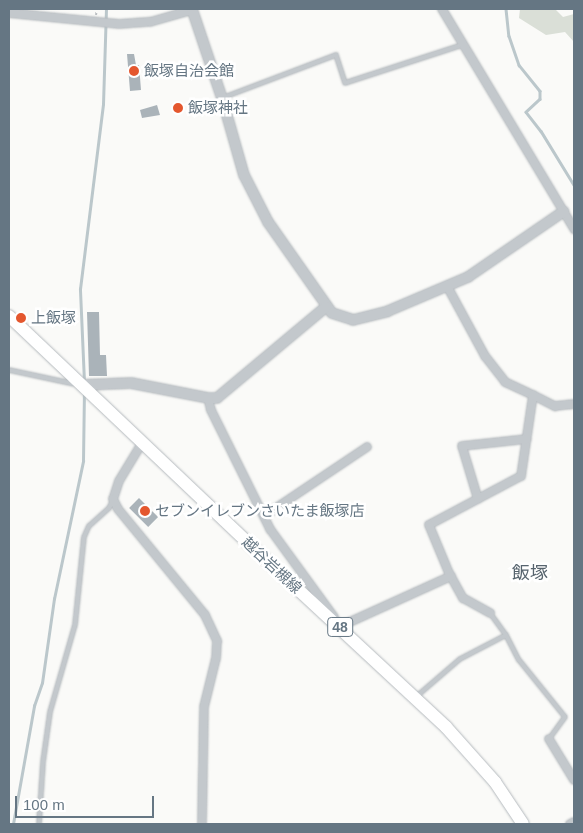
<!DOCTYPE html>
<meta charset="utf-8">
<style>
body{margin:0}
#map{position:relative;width:583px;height:833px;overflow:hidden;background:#fafaf8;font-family:Helvetica,"Noto Sans JP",sans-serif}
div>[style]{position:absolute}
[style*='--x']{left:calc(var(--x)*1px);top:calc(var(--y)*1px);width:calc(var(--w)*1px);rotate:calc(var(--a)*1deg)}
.green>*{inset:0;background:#dadfd7}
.stream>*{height:2.5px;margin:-1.25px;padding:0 1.25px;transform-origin:1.25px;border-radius:1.25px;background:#bbc7cb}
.building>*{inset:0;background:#aab3b9;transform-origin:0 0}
.path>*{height:2px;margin-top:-1px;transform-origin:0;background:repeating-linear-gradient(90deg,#bbbfc2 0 2.5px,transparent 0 5px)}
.roads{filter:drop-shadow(0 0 1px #b5babe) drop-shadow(0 0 1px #b5babe)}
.service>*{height:4px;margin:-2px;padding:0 2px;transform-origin:2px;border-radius:2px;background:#c3c8cc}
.minor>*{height:8px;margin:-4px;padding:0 4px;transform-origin:4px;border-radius:4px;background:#c3c8cc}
.tertiary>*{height:10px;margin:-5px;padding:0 5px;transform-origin:5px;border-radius:5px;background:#c3c8cc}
.primary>*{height:12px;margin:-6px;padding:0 6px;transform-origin:6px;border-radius:6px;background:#fff}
.dots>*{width:14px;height:14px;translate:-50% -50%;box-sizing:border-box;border:2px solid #fff;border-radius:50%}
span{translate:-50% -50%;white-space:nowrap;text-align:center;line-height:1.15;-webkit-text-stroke:5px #fff;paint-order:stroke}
.shield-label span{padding:1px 4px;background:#fff;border:1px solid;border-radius:4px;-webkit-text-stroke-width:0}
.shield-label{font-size:14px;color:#657683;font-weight:700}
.poi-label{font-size:15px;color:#657683}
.left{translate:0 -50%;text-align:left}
.street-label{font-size:15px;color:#657683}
.quarter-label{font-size:18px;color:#57646e}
.frame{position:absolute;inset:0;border:10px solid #657683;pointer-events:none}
.scale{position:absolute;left:15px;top:796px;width:139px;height:22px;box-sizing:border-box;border:2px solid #657683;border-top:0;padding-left:6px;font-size:15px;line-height:18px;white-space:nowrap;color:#657683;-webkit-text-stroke:4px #fff;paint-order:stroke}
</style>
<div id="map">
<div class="green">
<i style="clip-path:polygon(520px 9px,555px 9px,563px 17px,574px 14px,574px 42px,565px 32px,546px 35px,519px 18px)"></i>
</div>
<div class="stream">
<i style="--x:506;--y:9;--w:27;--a:84"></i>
<i style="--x:509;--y:36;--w:31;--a:71"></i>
<i style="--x:519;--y:65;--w:33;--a:51"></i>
<i style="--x:540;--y:91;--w:8;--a:90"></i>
<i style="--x:540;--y:99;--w:19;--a:137"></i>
<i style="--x:526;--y:112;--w:24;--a:52"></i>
<i style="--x:541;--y:131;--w:63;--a:58.6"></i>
<i style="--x:84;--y:382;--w:93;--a:-92.5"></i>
<i style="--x:80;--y:289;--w:186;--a:-82.9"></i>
<i style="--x:103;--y:104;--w:95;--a:-88.2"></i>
<i style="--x:13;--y:824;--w:120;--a:-79.9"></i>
<i style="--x:34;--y:706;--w:24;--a:-71"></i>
<i style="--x:42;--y:683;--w:85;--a:-81.9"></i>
<i style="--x:54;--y:599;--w:141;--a:-78.1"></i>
<i style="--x:83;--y:461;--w:68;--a:-89.2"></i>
</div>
<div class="building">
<i style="clip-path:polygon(127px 54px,134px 54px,136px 65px,139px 65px,141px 90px,130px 91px)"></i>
<i style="clip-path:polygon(157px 105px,160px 115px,142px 118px,140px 110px)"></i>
<i style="clip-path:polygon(87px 312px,99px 312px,100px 355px,106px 355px,107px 376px,89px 376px)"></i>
<i style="left:139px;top:498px;width:27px;height:14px;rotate:45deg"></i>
</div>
<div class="path">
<i style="--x:96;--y:15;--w:6;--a:-81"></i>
</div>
<div class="roads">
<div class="service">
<i style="--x:222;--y:98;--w:122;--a:-20.7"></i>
<i style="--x:336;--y:55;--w:29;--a:72"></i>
<i style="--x:345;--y:83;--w:123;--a:-18"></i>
<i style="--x:9;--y:370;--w:67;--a:12"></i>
<i style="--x:490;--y:613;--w:27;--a:54"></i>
<i style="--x:506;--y:635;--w:28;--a:63"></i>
<i style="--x:519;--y:660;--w:73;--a:51.1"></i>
<i style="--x:565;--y:717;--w:27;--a:126"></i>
<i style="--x:417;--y:696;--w:57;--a:-40.7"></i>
<i style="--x:460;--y:659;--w:52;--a:-27.6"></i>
<i style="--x:39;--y:824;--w:62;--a:-86.3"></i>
<i style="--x:43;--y:762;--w:50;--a:-82"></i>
<i style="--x:50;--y:712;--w:91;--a:-74"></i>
<i style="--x:75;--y:625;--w:88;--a:-84.2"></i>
<i style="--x:84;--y:537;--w:12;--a:-66"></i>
<i style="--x:89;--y:526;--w:27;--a:-42"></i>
<i style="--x:109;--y:508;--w:9;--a:-63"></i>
</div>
<div class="minor">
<i style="--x:442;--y:9;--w:257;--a:59"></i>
<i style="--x:9;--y:13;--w:111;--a:5.7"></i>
<i style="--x:119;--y:24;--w:31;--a:-4"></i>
<i style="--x:150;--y:22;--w:44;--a:-15.9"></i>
<i style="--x:447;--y:286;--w:80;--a:61.5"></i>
<i style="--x:485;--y:356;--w:33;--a:52"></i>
<i style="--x:505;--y:382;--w:31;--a:25"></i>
<i style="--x:533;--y:395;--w:82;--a:98.4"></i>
<i style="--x:521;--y:476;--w:104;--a:152"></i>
<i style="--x:429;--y:525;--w:52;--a:67.4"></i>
<i style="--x:449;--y:573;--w:29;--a:61"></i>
<i style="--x:463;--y:598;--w:31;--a:29"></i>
<i style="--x:533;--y:395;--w:25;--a:27"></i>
<i style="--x:555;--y:406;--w:19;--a:-6"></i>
<i style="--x:208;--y:398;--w:12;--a:76"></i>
<i style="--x:211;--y:410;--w:133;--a:63.6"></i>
<i style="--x:270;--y:529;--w:109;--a:54"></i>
<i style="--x:142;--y:443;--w:44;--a:121.2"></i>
<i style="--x:119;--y:481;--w:19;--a:108"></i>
<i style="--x:113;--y:499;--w:11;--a:63"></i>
<i style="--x:118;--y:509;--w:137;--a:50.6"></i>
<i style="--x:205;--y:615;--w:29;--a:65"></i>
<i style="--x:217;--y:641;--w:17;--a:93"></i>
<i style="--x:216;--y:658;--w:50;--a:103.8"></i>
<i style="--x:204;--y:707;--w:117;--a:91"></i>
<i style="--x:478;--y:499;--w:55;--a:-106.8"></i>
<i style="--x:462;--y:446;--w:65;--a:-6.1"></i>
<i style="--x:264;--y:516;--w:124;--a:-33.8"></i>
<i style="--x:341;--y:626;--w:121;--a:-24.4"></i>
<i style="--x:549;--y:739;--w:48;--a:58.6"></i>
<i style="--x:570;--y:824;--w:4;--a:-27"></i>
</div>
<div class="tertiary">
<i style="--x:192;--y:9;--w:94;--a:71.4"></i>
<i style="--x:222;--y:98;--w:80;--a:74.1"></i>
<i style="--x:244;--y:175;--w:53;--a:62.9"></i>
<i style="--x:268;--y:222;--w:111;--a:54.9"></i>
<i style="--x:332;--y:313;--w:22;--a:18"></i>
<i style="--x:353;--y:320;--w:36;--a:-14"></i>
<i style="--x:388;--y:311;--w:87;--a:-23"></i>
<i style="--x:468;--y:277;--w:116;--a:-34.5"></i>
<i style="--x:82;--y:385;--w:49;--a:-2.3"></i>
<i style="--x:131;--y:383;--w:78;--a:11"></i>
<i style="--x:208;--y:398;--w:9;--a:0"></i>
<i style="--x:217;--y:398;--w:142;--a:-39.9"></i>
</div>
<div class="primary">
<i style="--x:9;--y:316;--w:328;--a:43.5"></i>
<i style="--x:247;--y:542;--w:272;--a:42.9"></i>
<i style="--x:446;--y:727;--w:74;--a:48.3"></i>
<i style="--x:495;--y:782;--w:50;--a:56.3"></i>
</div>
</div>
<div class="dots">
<i style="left:134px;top:71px;background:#e4572e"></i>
<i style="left:178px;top:108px;background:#e4572e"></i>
<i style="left:21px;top:318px;background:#e4572e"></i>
<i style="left:145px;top:511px;background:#e4572e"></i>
</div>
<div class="shield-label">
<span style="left:340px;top:627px">48</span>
</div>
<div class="poi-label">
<span class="left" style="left:144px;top:71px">飯塚自治会館</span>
<span class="left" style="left:188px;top:108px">飯塚神社</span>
<span class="left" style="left:31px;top:318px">上飯塚</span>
<span class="left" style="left:155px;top:511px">セブンイレブンさいたま飯塚店</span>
</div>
<div class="street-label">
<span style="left:272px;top:565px;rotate:43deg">越谷岩槻線</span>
</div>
<div class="quarter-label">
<span style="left:530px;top:573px">飯塚</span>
</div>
<div class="frame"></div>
<div class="scale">100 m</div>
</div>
